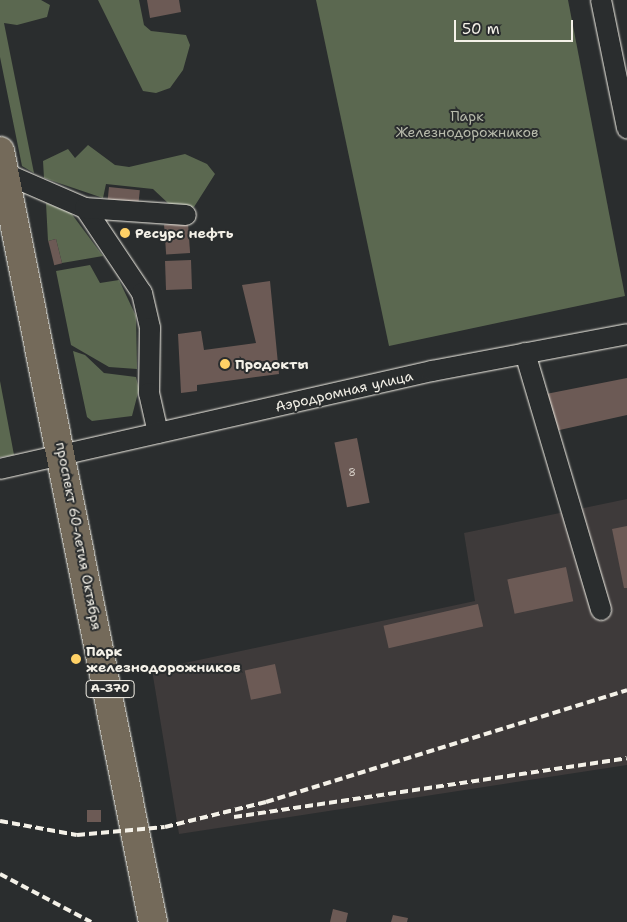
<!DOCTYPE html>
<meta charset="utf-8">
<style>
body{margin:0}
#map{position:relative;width:627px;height:922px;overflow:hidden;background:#2a2d2e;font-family:"Shantell Sans",sans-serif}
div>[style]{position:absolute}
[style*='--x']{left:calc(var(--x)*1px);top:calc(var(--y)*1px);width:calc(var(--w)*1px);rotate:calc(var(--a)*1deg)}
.built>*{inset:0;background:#3e3a3a}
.green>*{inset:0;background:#5b6850}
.building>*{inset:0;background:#6c5a55;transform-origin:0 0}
.roads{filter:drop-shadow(0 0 1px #f4f1e8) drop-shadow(0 0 1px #f4f1e8)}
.minor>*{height:20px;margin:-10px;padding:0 10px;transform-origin:10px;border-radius:10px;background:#2a2d2e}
.highway>*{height:28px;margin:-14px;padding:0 14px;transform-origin:14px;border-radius:14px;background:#746a5a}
.rail>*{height:4px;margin-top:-2px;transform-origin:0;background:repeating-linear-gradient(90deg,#f4f1e8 0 8px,transparent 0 12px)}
.dots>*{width:14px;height:14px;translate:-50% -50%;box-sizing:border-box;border:2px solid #2a2d2e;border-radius:50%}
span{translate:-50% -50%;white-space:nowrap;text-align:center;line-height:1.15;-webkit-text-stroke:4px #2a2d2e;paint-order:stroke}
.number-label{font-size:11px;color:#d2cbc3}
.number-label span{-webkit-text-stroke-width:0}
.shield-label span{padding:1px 4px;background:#2a2d2e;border:1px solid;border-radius:4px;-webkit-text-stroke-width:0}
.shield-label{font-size:12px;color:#f4f1e8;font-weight:700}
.park-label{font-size:14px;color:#b7baab}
.poi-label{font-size:14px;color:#f4f1e8;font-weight:700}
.left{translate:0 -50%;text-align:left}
.street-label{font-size:14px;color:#f4f1e8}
.scale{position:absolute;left:454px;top:20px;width:119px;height:22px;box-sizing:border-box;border:2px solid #f4f1e8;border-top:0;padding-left:6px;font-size:15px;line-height:18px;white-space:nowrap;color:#f4f1e8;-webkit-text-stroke:4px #2a2d2e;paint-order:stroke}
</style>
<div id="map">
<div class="built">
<i style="clip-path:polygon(627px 499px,627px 765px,179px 834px,152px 670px,475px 601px,464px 533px)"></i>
</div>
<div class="green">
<i style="clip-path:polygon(0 0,41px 0,50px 5px,47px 17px,17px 25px,4px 23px,34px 173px,22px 166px,0 57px)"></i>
<i style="clip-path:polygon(98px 0,139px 0,144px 25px,151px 31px,186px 35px,190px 45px,183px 70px,170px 88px,156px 93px,143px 91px)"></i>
<i style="clip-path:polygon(316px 0,568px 0,625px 296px,389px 346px)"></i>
<i style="clip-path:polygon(88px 145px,115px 165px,129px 167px,185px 154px,207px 164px,215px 174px,194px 207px,170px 205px,153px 189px,106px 184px,103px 198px,44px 178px,43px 161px,68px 149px,75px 158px)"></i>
<i style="clip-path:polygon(46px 203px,71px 213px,103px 256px,62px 263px,56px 239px,48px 241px)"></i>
<i style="clip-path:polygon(90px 265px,100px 283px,119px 280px,136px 316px,137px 369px,109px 367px,71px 345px,56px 271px)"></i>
<i style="clip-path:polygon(73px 351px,85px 355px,104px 373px,136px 377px,139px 389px,132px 416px,92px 421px,87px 417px)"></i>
<i style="clip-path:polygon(0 381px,14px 455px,1px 457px,0 457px)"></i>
</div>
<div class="building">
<i style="clip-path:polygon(147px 0,179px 0,181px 12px,150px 18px)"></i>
<i style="left:109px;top:187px;width:31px;height:13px;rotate:6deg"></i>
<i style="left:188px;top:223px;width:30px;height:24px;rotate:86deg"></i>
<i style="left:56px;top:239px;width:25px;height:8px;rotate:76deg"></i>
<i style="left:191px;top:260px;width:29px;height:26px;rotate:88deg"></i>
<i style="clip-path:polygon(270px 281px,279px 374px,197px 385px,197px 391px,181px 393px,178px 334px,201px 331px,204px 350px,256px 343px,242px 285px)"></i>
<i style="clip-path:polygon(627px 378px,627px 415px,555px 431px,546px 394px)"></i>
<i style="left:357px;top:438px;width:66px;height:23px;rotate:79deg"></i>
<i style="clip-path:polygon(627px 526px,627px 588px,624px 588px,612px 529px)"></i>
<i style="left:566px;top:567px;width:35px;height:60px;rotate:78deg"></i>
<i style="left:478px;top:604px;width:23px;height:97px;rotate:77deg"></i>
<i style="left:275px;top:664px;width:30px;height:31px;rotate:78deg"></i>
<i style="left:87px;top:810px;width:14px;height:12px"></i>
<i style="clip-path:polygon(333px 909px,348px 913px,346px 922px,330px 922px)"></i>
<i style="clip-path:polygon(393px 915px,408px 918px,407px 922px,391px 922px)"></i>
</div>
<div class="roads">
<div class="minor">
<i style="--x:601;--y:0;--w:131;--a:78.5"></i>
<i style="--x:4;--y:173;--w:88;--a:23.4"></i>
<i style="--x:85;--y:208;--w:102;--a:56.2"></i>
<i style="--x:142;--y:293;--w:36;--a:77"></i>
<i style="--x:150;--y:328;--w:65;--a:90.9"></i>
<i style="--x:149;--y:393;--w:41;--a:77.3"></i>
<i style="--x:85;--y:208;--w:101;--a:4"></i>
<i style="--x:525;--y:353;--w:268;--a:73.5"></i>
<i style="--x:0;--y:469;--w:443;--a:-12.8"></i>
<i style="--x:432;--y:371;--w:198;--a:-10.7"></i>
</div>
<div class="highway">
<i style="--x:0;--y:151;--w:786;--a:78.78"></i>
</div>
</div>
<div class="rail">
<i style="--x:234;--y:817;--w:397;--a:-8.5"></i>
<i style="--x:0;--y:821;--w:78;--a:10.3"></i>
<i style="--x:77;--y:835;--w:88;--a:-5.2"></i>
<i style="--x:165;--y:827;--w:104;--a:-13.9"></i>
<i style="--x:266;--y:802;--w:378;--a:-17.2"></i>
<i style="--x:0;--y:874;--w:103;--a:27.8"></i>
</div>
<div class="dots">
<i style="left:125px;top:233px;background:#ffd166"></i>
<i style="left:225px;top:364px;background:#ffd166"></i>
<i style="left:76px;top:659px;background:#ffd166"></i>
</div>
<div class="number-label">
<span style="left:352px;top:473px">8</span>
</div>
<div class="shield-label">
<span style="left:110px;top:689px">А-370</span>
</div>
<div class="park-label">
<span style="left:467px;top:124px">Парк<br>Железнодорожников</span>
</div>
<div class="poi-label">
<span class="left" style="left:135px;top:233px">Ресурс нефть</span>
<span class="left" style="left:235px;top:364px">Продокты</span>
<span class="left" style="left:86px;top:659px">Парк<br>железнодорожников</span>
</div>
<div class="street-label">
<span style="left:344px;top:391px;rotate:-13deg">Аэродромная улица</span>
<span style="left:79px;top:536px;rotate:79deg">проспект 60-летия Октября</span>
</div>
<div class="scale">50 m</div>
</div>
